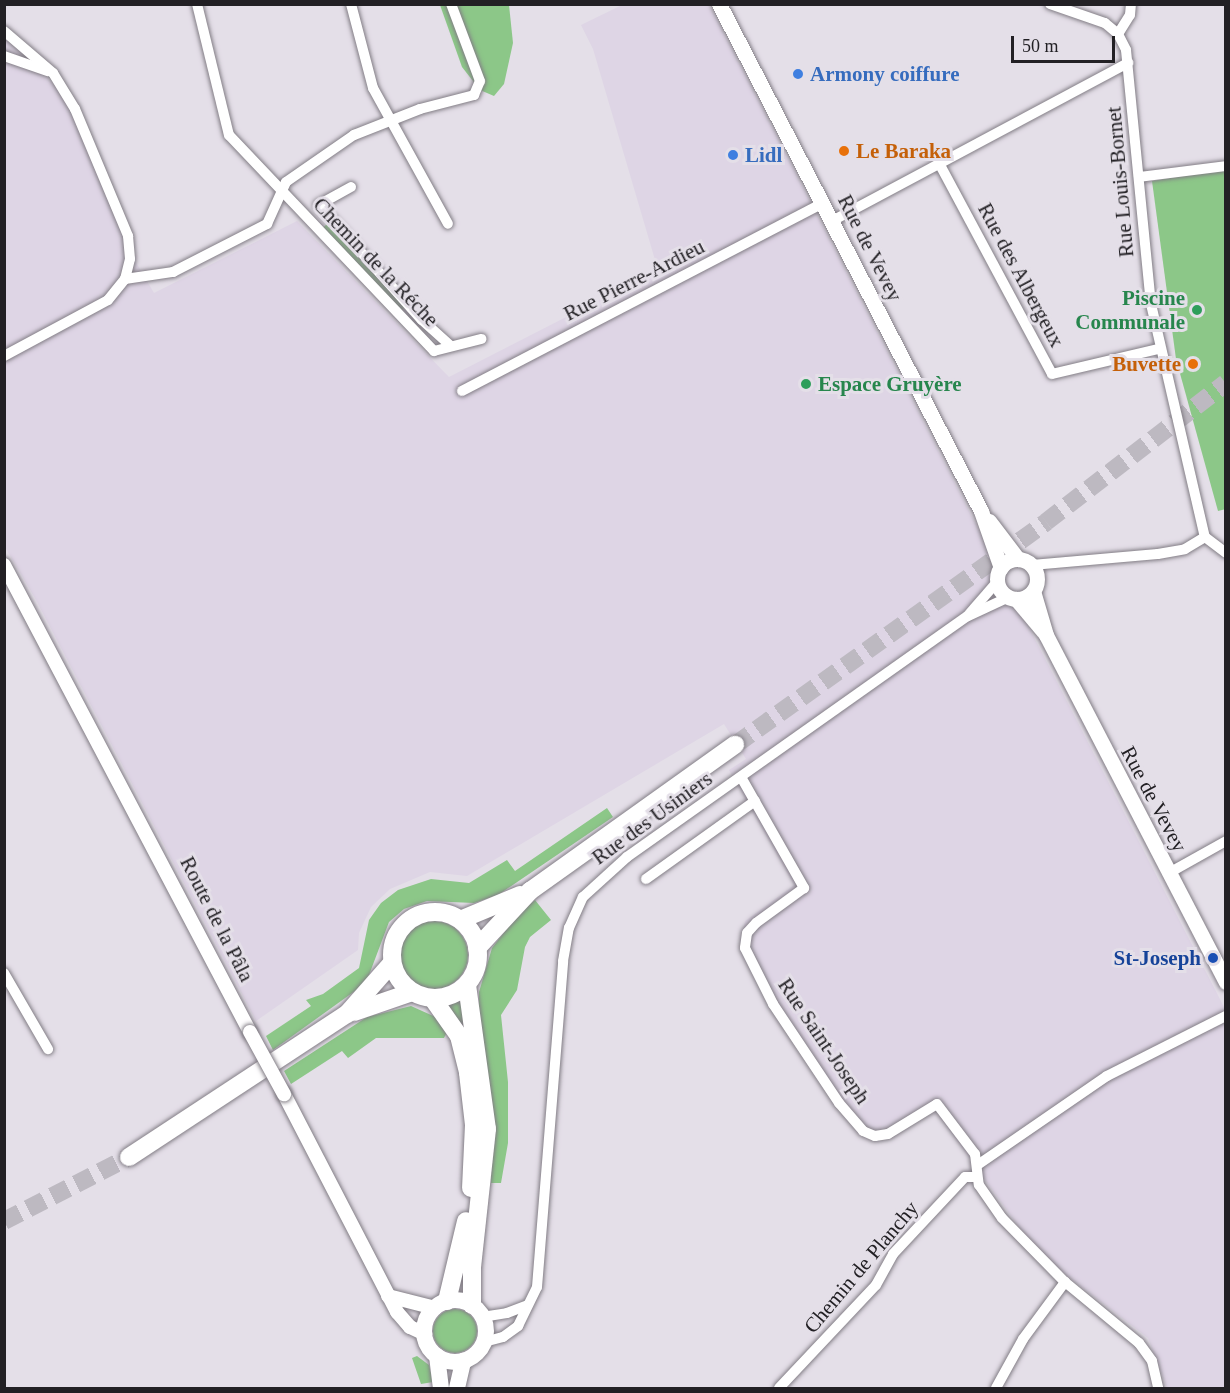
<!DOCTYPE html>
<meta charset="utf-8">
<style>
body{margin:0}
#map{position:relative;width:1230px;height:1393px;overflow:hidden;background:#e4dfe8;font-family:Georgia,serif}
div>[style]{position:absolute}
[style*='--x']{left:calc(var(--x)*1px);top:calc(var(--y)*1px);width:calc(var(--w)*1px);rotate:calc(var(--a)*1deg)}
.built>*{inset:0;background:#ded5e5}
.green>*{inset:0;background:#8cc788;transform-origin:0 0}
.round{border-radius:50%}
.trunk-tunnel>*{height:18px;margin-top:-9px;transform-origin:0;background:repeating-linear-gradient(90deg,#bdb9c1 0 18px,transparent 0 27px)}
.roads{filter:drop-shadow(0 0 2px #827d85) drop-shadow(0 0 2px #827d85)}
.minor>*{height:10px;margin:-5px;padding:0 5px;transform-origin:5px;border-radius:5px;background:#fff}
.tertiary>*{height:14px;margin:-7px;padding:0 7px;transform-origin:7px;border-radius:7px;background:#fff}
.secondary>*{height:15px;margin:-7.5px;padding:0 7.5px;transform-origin:7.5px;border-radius:7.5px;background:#fff}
.secondary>.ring{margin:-7.5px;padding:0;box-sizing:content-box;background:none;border:15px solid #fff;border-radius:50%}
.primary>*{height:16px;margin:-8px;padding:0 8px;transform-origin:8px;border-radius:8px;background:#fff}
.primary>.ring{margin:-8px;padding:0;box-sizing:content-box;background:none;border:16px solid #fff;border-radius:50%}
.trunk>*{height:18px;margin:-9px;padding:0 9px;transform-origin:9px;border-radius:9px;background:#fff}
.trunk>.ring{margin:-9px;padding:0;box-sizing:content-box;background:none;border:18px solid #fff;border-radius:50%}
.bridges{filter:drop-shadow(0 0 2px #827d85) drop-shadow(0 0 2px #827d85)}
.tertiary-bridge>*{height:14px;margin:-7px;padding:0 7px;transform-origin:7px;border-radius:7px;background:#fff}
.dots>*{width:16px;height:16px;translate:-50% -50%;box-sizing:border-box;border:3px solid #e4dfe8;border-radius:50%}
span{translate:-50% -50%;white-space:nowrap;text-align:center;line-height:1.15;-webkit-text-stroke:6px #e4dfe8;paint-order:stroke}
.shop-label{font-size:21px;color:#366cbe;font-weight:700}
.left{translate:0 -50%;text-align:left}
.food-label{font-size:21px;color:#c56008;font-weight:700}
.right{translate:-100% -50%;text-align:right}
.street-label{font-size:21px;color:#222024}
.leisure-label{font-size:21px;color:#27864d;font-weight:700}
.transit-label{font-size:21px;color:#164399;font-weight:700}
.frame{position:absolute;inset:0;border:6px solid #222024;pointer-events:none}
.scale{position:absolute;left:1011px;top:36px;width:104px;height:27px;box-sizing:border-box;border:3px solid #222024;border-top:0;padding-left:8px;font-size:18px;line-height:21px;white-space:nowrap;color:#222024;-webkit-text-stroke:4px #e4dfe8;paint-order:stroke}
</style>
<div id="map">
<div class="built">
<i style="clip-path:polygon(622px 5px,709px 5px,1225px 1009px,1225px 1388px,1167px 1388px,1148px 1338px,1053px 1265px,1024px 1234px,937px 1113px,930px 1110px,897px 1133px,863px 1136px,744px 957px,740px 943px,745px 921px,794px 885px,729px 770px,746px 759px,724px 724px,467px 876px,430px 872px,390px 889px,371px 907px,359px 933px,358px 950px,256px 1021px,36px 600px,5px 547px,4px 38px,31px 59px,75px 109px,130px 252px,154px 293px,297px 221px,449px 377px,658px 270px,593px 49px,581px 25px)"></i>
</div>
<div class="green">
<i style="clip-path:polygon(440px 5px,509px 5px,513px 43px,504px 84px,494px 96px,480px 90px,462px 67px)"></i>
<i style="clip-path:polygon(1225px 169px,1226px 509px,1218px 511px,1176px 359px,1152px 181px)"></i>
<i style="left:327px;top:224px;width:114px;height:7px;rotate:47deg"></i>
<i style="clip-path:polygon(607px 808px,613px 817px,498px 895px,474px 903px,427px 901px,404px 909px,389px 922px,366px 983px,273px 1050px,266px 1036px,311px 1006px,306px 1000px,323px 994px,359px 968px,369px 920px,381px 903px,398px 890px,431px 879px,469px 883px,507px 860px,515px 871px)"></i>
<i style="clip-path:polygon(535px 900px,551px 920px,530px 937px,525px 947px,517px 990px,501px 1015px,508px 1082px,508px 1143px,501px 1183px,491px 1183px,492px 1102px,479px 1030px,479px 992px,492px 948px,519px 913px)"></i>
<i class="round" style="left:400px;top:921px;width:68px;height:68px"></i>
<i style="clip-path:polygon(461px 1000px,467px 1033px,447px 1005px)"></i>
<i style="clip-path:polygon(411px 1006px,440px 1019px,448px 1030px,444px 1038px,376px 1038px,348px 1058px,342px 1051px,291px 1084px,284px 1071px,367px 1017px)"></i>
<i class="round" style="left:433px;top:1309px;width:44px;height:44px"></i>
<i style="clip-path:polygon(417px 1356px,429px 1365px,433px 1382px,421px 1384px,412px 1358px)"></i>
</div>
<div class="trunk-tunnel">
<i style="--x:735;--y:745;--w:383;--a:-35.6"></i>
<i style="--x:1046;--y:522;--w:227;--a:-37.7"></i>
<i style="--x:4;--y:1221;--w:140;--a:-27.1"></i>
</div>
<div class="roads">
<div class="minor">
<i style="--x:197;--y:4;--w:135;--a:76.3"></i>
<i style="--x:229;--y:135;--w:298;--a:46.5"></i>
<i style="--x:434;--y:351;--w:49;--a:-14.3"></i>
<i style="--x:351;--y:4;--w:87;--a:75.3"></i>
<i style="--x:373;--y:88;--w:155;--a:61.1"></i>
<i style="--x:1050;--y:4;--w:58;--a:19.1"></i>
<i style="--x:1105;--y:23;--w:17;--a:40"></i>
<i style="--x:1118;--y:34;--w:18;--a:63"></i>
<i style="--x:1126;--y:50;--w:255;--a:84.4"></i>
<i style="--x:1151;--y:304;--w:239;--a:77"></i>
<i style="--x:4;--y:31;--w:65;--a:40.6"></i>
<i style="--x:53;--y:73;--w:42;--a:58.6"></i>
<i style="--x:75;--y:109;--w:138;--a:67.3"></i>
<i style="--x:128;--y:236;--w:23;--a:85"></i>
<i style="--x:130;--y:259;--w:21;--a:104"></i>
<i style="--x:1118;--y:34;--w:22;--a:-58"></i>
<i style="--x:1130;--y:15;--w:11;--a:-85"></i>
<i style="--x:4;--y:56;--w:46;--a:19.2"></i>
<i style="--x:939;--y:163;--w:239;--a:61.8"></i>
<i style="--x:1052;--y:374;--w:109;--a:-13.3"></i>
<i style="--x:1139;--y:177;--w:88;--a:-7.2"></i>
<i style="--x:351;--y:187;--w:37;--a:151"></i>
<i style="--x:319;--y:205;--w:154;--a:48.2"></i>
<i style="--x:422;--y:320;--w:39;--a:42"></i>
<i style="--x:832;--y:221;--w:336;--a:-28.1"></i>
<i style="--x:4;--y:356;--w:118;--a:-28.3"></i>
<i style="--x:108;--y:300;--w:27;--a:-51"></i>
<i style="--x:125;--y:279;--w:49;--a:-8.3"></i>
<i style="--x:173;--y:272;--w:106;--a:-27.1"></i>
<i style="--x:267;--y:224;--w:46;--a:-65.7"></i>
<i style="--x:286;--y:182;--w:83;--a:-34.7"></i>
<i style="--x:354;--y:135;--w:71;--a:-21.5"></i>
<i style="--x:420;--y:109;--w:56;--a:-14.5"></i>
<i style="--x:474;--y:95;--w:15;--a:-67"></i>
<i style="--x:480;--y:81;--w:82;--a:-110.6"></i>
<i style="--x:462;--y:391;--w:407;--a:-27.5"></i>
<i style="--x:1032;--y:565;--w:126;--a:-5"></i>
<i style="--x:1158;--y:554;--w:27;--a:-10"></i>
<i style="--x:1185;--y:549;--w:23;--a:-31"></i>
<i style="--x:1205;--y:537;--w:26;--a:37"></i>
<i style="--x:970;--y:613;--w:41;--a:-48.9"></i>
<i style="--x:741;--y:777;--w:128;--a:60.4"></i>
<i style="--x:804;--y:888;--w:59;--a:143.9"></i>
<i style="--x:756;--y:923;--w:13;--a:132"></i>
<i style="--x:747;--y:933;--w:15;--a:98"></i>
<i style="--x:745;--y:948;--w:63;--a:63.4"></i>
<i style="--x:773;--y:1004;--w:119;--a:56.3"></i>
<i style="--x:839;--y:1103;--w:37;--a:49"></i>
<i style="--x:863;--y:1131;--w:13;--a:23"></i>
<i style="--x:875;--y:1136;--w:13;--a:-9"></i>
<i style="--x:888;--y:1134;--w:57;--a:-31.5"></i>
<i style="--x:937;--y:1104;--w:63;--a:52.8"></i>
<i style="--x:975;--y:1154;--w:31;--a:83"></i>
<i style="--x:979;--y:1185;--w:40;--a:55.1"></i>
<i style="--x:1002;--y:1218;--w:90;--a:45.5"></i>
<i style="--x:1065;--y:1282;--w:96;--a:39.5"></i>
<i style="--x:1139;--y:1343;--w:22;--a:54"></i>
<i style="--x:1152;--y:1361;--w:28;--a:77"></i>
<i style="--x:1169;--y:873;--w:65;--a:-29.3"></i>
<i style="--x:646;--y:879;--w:134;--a:-35.6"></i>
<i style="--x:4;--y:973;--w:88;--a:59.9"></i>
<i style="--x:979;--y:1164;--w:155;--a:-34.5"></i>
<i style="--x:1107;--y:1076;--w:133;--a:-26.8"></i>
<i style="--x:482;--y:1317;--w:25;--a:-9"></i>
<i style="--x:507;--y:1313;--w:22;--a:-21"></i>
<i style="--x:484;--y:1342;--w:20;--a:-15"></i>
<i style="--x:503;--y:1337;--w:19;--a:-36"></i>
<i style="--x:518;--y:1326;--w:43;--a:-64"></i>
<i style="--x:537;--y:1287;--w:327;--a:-85.4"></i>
<i style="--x:563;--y:961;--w:34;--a:-80"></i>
<i style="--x:569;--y:928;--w:34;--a:-66"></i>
<i style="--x:583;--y:897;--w:59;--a:-42.3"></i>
<i style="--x:627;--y:857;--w:418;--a:-35.3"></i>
<i style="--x:968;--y:616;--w:45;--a:-24.9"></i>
<i style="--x:779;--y:1388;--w:141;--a:-46.7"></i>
<i style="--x:876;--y:1285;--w:35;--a:-61"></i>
<i style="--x:893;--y:1254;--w:105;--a:-46.9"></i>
<i style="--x:965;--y:1177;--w:12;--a:0"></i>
<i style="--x:996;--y:1388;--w:56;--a:-61.1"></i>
<i style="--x:1023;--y:1339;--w:71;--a:-53.6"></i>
</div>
<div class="tertiary">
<i style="--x:4;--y:565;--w:528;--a:62.22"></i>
<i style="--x:284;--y:1094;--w:246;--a:62.6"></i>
<i style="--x:397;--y:1312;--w:20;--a:49"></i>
<i style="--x:410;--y:1327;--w:17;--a:25"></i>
<i style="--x:388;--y:1296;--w:49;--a:14.3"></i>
</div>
<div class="secondary">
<i style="--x:719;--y:4;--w:571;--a:62.67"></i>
<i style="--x:981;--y:511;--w:60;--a:70.7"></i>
<i style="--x:989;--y:521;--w:48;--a:52.7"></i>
<i class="ring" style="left:997px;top:559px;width:25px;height:25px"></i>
<i style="--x:1033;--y:591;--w:46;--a:73.5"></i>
<i style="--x:1046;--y:635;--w:391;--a:62.6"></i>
<i style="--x:1016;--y:599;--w:42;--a:49.8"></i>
</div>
<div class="primary">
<i class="ring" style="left:424px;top:1300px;width:46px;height:46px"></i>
<i style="--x:437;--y:1356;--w:32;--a:83"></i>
<i style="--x:457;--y:1388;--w:28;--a:-77"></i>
</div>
<div class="trunk">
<i class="ring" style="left:392px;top:912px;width:68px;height:68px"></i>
<i style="--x:460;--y:920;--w:65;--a:-22.6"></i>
<i style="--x:477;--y:948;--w:78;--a:-47.1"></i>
<i style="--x:530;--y:891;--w:252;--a:-35.5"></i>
<i style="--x:467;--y:985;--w:145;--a:82.1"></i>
<i style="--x:487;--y:1129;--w:138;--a:96.2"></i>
<i style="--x:472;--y:1266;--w:39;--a:90"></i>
<i style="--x:433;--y:999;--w:45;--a:54.9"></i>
<i style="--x:459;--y:1036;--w:38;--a:76"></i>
<i style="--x:468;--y:1073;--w:52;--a:83.4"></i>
<i style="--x:474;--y:1125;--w:63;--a:92.7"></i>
<i style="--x:354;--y:1012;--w:61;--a:-19"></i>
<i style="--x:129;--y:1157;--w:261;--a:-33.3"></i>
<i style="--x:347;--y:1014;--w:68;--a:-48.6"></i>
<i style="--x:447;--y:1301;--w:82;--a:-76.6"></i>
</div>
</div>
<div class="bridges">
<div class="tertiary-bridge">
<i style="--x:250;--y:1032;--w:71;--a:61.3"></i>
</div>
</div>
<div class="dots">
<i style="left:798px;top:74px;background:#3f7fe0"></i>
<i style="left:844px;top:151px;background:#e8710a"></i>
<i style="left:733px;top:155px;background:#3f7fe0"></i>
<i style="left:1197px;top:310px;background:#2e9e5b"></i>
<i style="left:1193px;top:364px;background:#e8710a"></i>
<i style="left:806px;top:384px;background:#2e9e5b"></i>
<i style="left:1213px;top:958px;background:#1a4fb4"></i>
</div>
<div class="shop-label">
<span class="left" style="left:810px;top:74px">Armony coiffure</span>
<span class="left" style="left:745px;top:155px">Lidl</span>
</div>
<div class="food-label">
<span class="left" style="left:856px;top:151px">Le Baraka</span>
<span class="right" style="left:1181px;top:364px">Buvette</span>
</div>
<div class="street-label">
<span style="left:1120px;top:182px;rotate:-95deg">Rue Louis-Bornet</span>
<span style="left:870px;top:248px;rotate:63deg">Rue de Vevey</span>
<span style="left:376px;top:262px;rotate:46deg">Chemin de la Réche</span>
<span style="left:1021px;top:275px;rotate:62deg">Rue des Albergeux</span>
<span style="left:634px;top:280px;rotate:-27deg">Rue Pierre-Ardieu</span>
<span style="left:1154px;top:799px;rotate:62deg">Rue de Vevey</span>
<span style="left:652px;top:818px;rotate:-36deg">Rue des Usiniers</span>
<span style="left:217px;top:919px;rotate:63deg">Route de la Pâla</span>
<span style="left:824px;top:1041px;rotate:56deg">Rue Saint-Joseph</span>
<span style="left:861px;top:1267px;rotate:-50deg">Chemin de Planchy</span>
</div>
<div class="leisure-label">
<span class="right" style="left:1185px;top:310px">Piscine<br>Communale</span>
<span class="left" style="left:818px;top:384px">Espace Gruyère</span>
</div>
<div class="transit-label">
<span class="right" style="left:1201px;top:958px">St-Joseph</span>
</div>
<div class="frame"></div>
<div class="scale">50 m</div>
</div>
